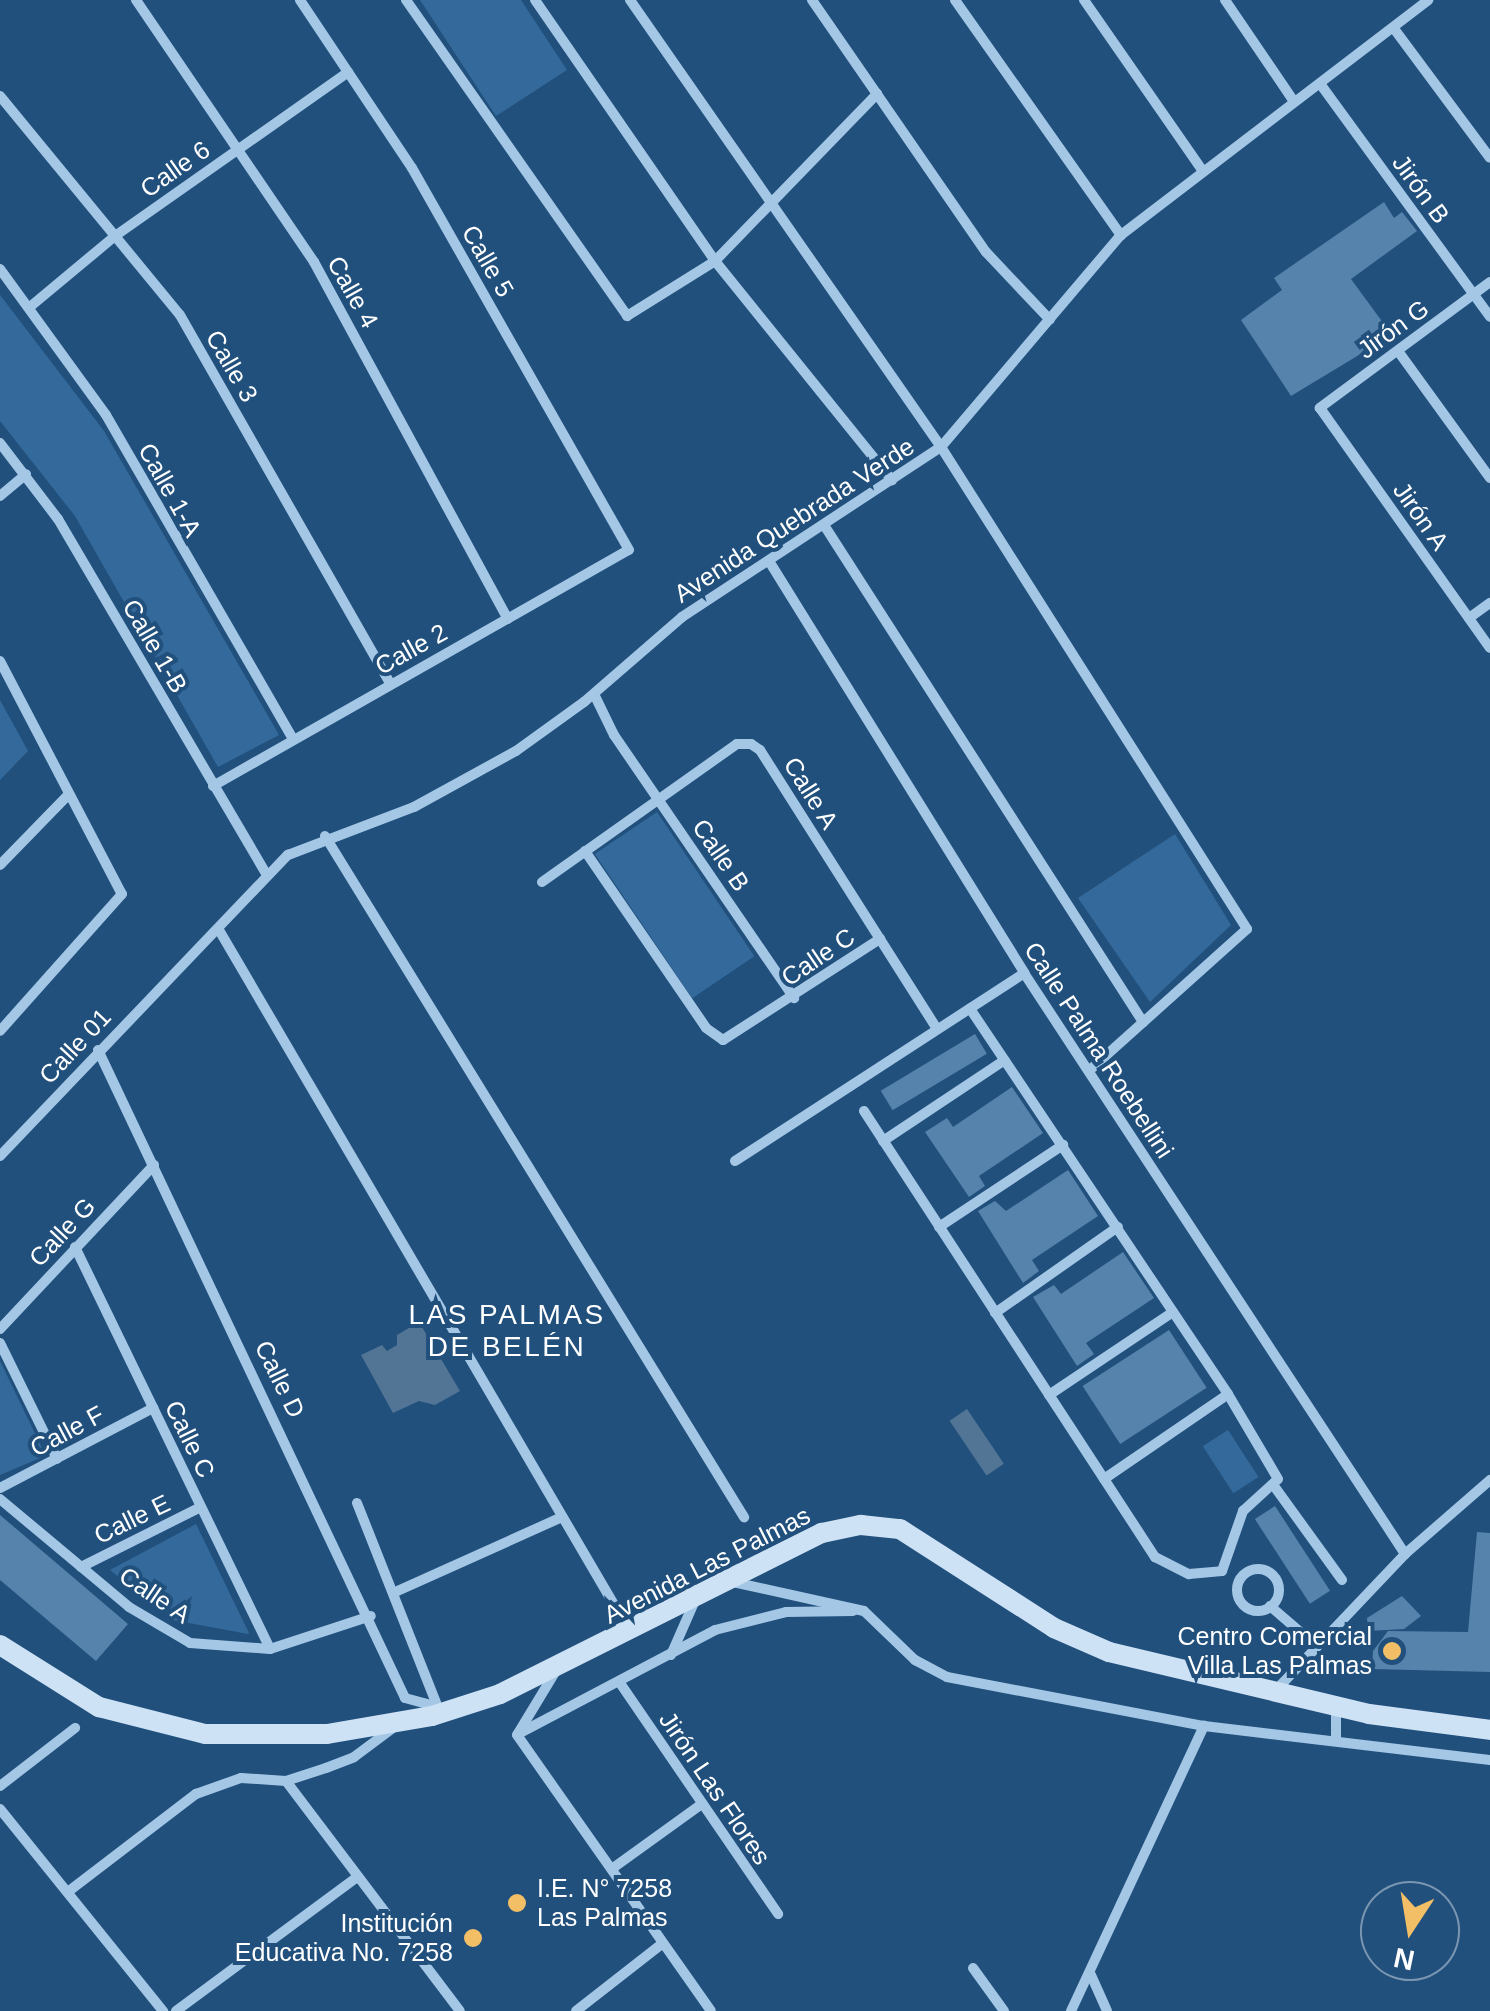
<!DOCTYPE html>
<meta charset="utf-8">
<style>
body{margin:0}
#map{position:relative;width:1490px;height:2011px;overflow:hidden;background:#21507d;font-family:Helvetica,sans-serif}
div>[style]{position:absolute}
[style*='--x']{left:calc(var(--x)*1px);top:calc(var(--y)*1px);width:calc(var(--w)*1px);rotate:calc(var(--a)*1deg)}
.green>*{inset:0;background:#346a9b;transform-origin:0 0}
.water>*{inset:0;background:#527596;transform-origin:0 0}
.building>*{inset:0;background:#5683ac;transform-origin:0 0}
.minor>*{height:10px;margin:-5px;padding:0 5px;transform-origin:5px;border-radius:5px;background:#a4c7e6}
.minor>.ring{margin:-5px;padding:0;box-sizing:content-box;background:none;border:10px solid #a4c7e6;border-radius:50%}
.secondary>*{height:20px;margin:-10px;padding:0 10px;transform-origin:10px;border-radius:10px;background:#cee2f5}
.dots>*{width:28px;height:28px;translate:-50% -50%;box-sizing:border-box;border:5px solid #21507d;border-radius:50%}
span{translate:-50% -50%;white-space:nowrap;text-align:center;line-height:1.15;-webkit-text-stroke:8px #21507d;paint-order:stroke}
.street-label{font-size:25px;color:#fff}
.poi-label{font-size:25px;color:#fff}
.right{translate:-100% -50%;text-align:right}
.left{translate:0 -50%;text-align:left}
.neighbourhood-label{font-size:28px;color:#fff;letter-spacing:2.5px}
.north{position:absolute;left:1360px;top:1881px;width:100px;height:100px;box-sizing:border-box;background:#21507d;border:2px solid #7a96b1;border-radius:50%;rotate:192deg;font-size:28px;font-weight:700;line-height:40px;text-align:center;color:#fff}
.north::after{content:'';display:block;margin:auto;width:35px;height:45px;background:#f3bf66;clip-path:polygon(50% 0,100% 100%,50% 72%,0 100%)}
</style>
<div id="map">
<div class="green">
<i style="clip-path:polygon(420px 0,521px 0,567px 70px,496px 116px)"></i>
<i style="clip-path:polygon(0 295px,104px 431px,279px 735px,218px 767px,75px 516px,0 421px)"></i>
<i style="clip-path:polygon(0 700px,28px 751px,0 780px)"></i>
<i style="left:657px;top:812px;width:174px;height:75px;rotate:56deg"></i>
<i style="clip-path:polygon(1175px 834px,1231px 925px,1150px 1002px,1078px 898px)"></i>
<i style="clip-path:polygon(0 1361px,43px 1450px,40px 1458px,0 1475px)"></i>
<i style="left:1228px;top:1430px;width:56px;height:30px;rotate:57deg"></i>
<i style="clip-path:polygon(196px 1524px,249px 1633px,248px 1634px,173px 1620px,110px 1570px)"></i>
</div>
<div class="water">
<i style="clip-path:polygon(419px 1322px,460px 1391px,435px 1405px,419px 1401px,393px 1413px,361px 1355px,382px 1345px,387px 1351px,397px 1345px,397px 1335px)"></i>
<i style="left:967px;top:1409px;width:66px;height:21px;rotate:56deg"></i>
</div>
<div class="building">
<i style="clip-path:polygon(1384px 202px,1394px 218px,1402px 212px,1417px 231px,1351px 279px,1392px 335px,1291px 396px,1241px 320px,1282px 290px,1274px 278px)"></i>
<i style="left:975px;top:1034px;width:23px;height:110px;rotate:59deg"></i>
<i style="clip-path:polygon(1012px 1087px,1043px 1133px,979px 1176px,985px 1186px,969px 1197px,925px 1132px,947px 1118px,953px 1127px)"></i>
<i style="clip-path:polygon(1068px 1170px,1098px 1216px,1032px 1260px,1039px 1271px,1023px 1283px,978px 1211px,995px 1201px,1006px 1211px)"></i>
<i style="clip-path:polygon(1123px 1252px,1154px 1298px,1086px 1343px,1094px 1354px,1077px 1366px,1033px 1297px,1054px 1285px,1061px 1294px)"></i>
<i style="left:1169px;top:1330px;width:69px;height:103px;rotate:57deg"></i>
<i style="left:1275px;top:1506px;width:101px;height:24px;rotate:57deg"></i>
<i style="clip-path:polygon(0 1515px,128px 1624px,96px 1661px,0 1580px)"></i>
<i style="clip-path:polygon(1477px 1532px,1490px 1533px,1490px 1672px,1372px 1669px,1373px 1651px,1388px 1631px,1468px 1632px)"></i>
<i style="clip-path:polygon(1402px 1596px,1421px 1616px,1404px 1629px,1368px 1631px,1367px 1618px)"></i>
</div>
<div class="minor">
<i style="--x:136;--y:0;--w:317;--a:55.8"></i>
<i style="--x:314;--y:262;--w:406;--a:61.5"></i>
<i style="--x:406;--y:0;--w:386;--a:55"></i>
<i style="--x:627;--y:316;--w:104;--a:-32"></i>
<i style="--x:715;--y:261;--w:233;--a:-45.9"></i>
<i style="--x:535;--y:0;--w:317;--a:55.4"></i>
<i style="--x:715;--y:261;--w:282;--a:51.1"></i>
<i style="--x:630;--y:0;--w:545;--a:55.17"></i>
<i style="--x:941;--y:447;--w:571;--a:57.59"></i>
<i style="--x:1247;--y:929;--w:212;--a:138.1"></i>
<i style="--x:812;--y:0;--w:306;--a:55.4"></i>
<i style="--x:986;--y:252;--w:93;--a:46.7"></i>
<i style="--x:955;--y:0;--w:288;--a:54.8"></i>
<i style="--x:1084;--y:0;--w:208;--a:55.2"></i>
<i style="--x:1225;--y:0;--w:121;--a:55.8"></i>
<i style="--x:1395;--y:30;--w:159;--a:53.4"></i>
<i style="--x:1321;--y:85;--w:287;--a:53.9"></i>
<i style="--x:0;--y:96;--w:283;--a:50.6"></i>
<i style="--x:180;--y:315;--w:424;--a:60.3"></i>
<i style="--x:0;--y:269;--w:180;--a:54"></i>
<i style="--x:106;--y:415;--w:374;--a:60"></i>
<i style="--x:1490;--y:282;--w:212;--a:143.5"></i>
<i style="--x:1320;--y:408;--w:294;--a:54.7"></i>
<i style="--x:31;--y:306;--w:109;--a:-39.8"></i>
<i style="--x:115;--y:236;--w:285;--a:-35.1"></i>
<i style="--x:1398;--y:351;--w:157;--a:54.1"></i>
<i style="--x:0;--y:443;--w:96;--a:52.7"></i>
<i style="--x:58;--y:519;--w:411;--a:59.6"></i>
<i style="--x:0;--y:496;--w:34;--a:-40"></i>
<i style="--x:824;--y:525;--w:591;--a:57.31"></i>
<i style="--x:769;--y:561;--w:485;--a:58.2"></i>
<i style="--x:1024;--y:973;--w:695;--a:56.74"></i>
<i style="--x:1469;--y:618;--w:26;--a:-36"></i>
<i style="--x:0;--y:661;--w:263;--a:62.4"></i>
<i style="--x:122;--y:894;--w:183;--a:131.7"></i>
<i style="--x:594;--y:694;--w:46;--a:64"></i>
<i style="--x:614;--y:735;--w:319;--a:55.6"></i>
<i style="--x:213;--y:786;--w:478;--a:-29.6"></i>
<i style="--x:629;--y:550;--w:439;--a:-119.6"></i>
<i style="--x:412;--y:168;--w:202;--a:-123.7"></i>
<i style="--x:325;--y:836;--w:800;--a:58.4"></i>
<i style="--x:585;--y:851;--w:214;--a:55.6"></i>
<i style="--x:706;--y:1028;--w:21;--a:35"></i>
<i style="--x:723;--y:1040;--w:187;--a:-32.8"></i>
<i style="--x:0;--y:865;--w:98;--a:-45.8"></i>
<i style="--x:542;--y:882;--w:239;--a:-35.3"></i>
<i style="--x:737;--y:744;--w:14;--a:0"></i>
<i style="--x:751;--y:744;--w:11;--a:34"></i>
<i style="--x:760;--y:750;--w:330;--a:57.6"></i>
<i style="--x:219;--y:930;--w:780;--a:59.65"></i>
<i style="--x:98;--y:1050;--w:717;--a:64.65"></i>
<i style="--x:405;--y:1698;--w:34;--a:15"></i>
<i style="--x:864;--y:1111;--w:533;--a:56.88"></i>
<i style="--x:1155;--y:1557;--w:38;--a:27"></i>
<i style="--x:1189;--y:1574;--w:33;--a:-5"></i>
<i style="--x:1222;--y:1571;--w:64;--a:-70.7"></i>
<i style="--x:1243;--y:1511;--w:47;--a:-42.4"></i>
<i style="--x:1278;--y:1479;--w:99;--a:-120.5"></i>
<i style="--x:1228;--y:1394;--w:464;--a:-123.8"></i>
<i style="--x:883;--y:1141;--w:146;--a:-33.6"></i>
<i style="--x:0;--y:1156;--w:417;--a:-46.3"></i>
<i style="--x:288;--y:855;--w:135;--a:-20.9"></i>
<i style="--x:414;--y:807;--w:116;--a:-28.8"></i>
<i style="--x:516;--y:751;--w:84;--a:-35.8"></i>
<i style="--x:584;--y:702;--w:130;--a:-40.9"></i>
<i style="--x:682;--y:617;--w:310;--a:-33.3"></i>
<i style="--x:941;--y:447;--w:278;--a:-49.7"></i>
<i style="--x:1121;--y:235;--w:387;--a:-37.4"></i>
<i style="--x:735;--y:1161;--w:345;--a:-33"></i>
<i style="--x:939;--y:1227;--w:149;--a:-33.5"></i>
<i style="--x:75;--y:1247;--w:447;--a:64.1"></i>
<i style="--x:995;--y:1313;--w:150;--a:-35"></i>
<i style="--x:0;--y:1329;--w:225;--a:-46.8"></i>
<i style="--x:0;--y:1343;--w:129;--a:63.8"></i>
<i style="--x:1049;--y:1395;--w:149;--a:-33.8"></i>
<i style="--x:1104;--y:1479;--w:150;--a:-34.4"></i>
<i style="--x:1274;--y:1486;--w:116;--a:54.1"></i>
<i style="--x:0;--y:1488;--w:173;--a:-27.6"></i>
<i style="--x:0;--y:1499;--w:168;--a:39.9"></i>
<i style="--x:129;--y:1607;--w:71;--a:30.5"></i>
<i style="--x:190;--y:1643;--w:80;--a:4.3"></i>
<i style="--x:270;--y:1649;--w:106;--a:-18.1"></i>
<i style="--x:357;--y:1503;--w:220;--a:68.4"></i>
<i style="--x:81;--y:1567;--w:134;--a:-26.6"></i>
<i class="ring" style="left:1237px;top:1569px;width:32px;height:32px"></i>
<i style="--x:733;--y:1582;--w:134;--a:12.5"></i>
<i style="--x:864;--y:1611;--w:71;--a:43.9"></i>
<i style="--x:915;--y:1660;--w:36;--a:28"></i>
<i style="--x:947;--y:1677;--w:262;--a:10.8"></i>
<i style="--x:1204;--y:1726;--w:288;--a:6.8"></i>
<i style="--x:393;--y:1593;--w:185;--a:-24.2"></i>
<i style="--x:1270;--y:1606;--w:58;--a:40.8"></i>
<i style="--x:671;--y:1655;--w:62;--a:-66.3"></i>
<i style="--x:557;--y:1669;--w:77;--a:121.2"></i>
<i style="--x:517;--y:1735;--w:337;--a:54.9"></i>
<i style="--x:620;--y:1683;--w:280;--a:55.6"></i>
<i style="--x:1277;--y:1689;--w:186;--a:-46.5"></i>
<i style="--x:1405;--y:1554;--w:113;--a:-41"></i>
<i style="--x:518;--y:1734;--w:223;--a:-27.8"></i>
<i style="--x:715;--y:1630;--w:73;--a:-14.2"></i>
<i style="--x:786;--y:1612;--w:67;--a:-0.9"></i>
<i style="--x:1336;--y:1741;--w:34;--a:-90"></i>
<i style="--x:286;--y:1781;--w:288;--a:52.9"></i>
<i style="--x:0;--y:1786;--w:95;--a:-37.7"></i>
<i style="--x:0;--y:1809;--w:260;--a:51.1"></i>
<i style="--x:613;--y:1868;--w:106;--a:-35.8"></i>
<i style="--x:69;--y:1891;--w:160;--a:-37.4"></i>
<i style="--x:196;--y:1794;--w:48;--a:-19.6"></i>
<i style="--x:241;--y:1778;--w:45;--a:3.8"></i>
<i style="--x:286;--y:1781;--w:42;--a:-18"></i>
<i style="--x:326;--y:1768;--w:30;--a:-21"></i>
<i style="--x:354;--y:1757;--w:54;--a:-36.7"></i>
<i style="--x:973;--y:1968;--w:53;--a:54.2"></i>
<i style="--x:1091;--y:1975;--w:39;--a:66"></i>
<i style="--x:176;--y:2011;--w:225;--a:-36.5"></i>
<i style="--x:576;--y:2011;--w:110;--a:-38"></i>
<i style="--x:1071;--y:2011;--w:315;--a:-65"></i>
</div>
<div class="secondary">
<i style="--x:0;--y:1645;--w:117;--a:32.1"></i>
<i style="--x:99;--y:1707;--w:109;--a:14.3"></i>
<i style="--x:205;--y:1734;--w:122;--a:0"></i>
<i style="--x:327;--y:1734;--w:107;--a:-9.7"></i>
<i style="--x:432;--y:1716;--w:71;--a:-17.9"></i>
<i style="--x:500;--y:1694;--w:360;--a:-26.6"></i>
<i style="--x:822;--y:1533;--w:40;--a:-12"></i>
<i style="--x:861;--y:1525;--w:39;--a:6"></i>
<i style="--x:900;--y:1529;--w:183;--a:32.7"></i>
<i style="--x:1054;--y:1628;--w:60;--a:23.6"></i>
<i style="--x:1109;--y:1652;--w:267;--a:13.4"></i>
<i style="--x:1369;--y:1714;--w:122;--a:7.5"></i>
</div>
<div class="dots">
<i style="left:1392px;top:1651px;background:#f3bf66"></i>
<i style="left:517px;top:1903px;background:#f3bf66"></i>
<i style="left:473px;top:1938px;background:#f3bf66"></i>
</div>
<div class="street-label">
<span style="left:175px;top:169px;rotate:-35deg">Calle 6</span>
<span style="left:1421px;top:189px;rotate:54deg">Jirón B</span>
<span style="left:488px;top:261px;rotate:60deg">Calle 5</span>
<span style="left:353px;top:292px;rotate:61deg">Calle 4</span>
<span style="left:1393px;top:329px;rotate:-36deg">Jirón G</span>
<span style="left:232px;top:366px;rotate:60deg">Calle 3</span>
<span style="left:170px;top:490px;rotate:61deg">Calle 1-A</span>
<span style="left:1421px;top:516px;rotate:55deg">Jirón A</span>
<span style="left:794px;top:520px;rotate:-33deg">Avenida Quebrada Verde</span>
<span style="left:155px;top:646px;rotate:60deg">Calle 1-B</span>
<span style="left:411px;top:649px;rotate:-29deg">Calle 2</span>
<span style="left:811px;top:793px;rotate:58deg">Calle A</span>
<span style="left:721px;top:855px;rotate:56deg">Calle B</span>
<span style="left:818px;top:957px;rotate:-34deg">Calle C</span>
<span style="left:75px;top:1046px;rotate:-47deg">Calle 01</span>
<span style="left:1099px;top:1050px;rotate:57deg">Calle Palma Roebellini</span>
<span style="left:62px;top:1232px;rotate:-47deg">Calle G</span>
<span style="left:280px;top:1379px;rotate:64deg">Calle D</span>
<span style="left:67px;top:1431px;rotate:-28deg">Calle F</span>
<span style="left:190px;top:1439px;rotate:64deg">Calle C</span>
<span style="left:132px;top:1519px;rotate:-26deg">Calle E</span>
<span style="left:707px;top:1565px;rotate:-27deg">Avenida Las Palmas</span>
<span style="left:155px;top:1595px;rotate:34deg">Calle A</span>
<span style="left:715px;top:1788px;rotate:56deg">Jirón Las Flores</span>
</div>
<div class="poi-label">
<span class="right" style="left:1372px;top:1651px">Centro Comercial<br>Villa Las Palmas</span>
<span class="left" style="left:537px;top:1903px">I.E. N° 7258<br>Las Palmas</span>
<span class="right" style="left:453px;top:1938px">Institución<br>Educativa No. 7258</span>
</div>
<div class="neighbourhood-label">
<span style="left:507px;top:1331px">LAS PALMAS<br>DE BELÉN</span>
</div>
<div class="north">N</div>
</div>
